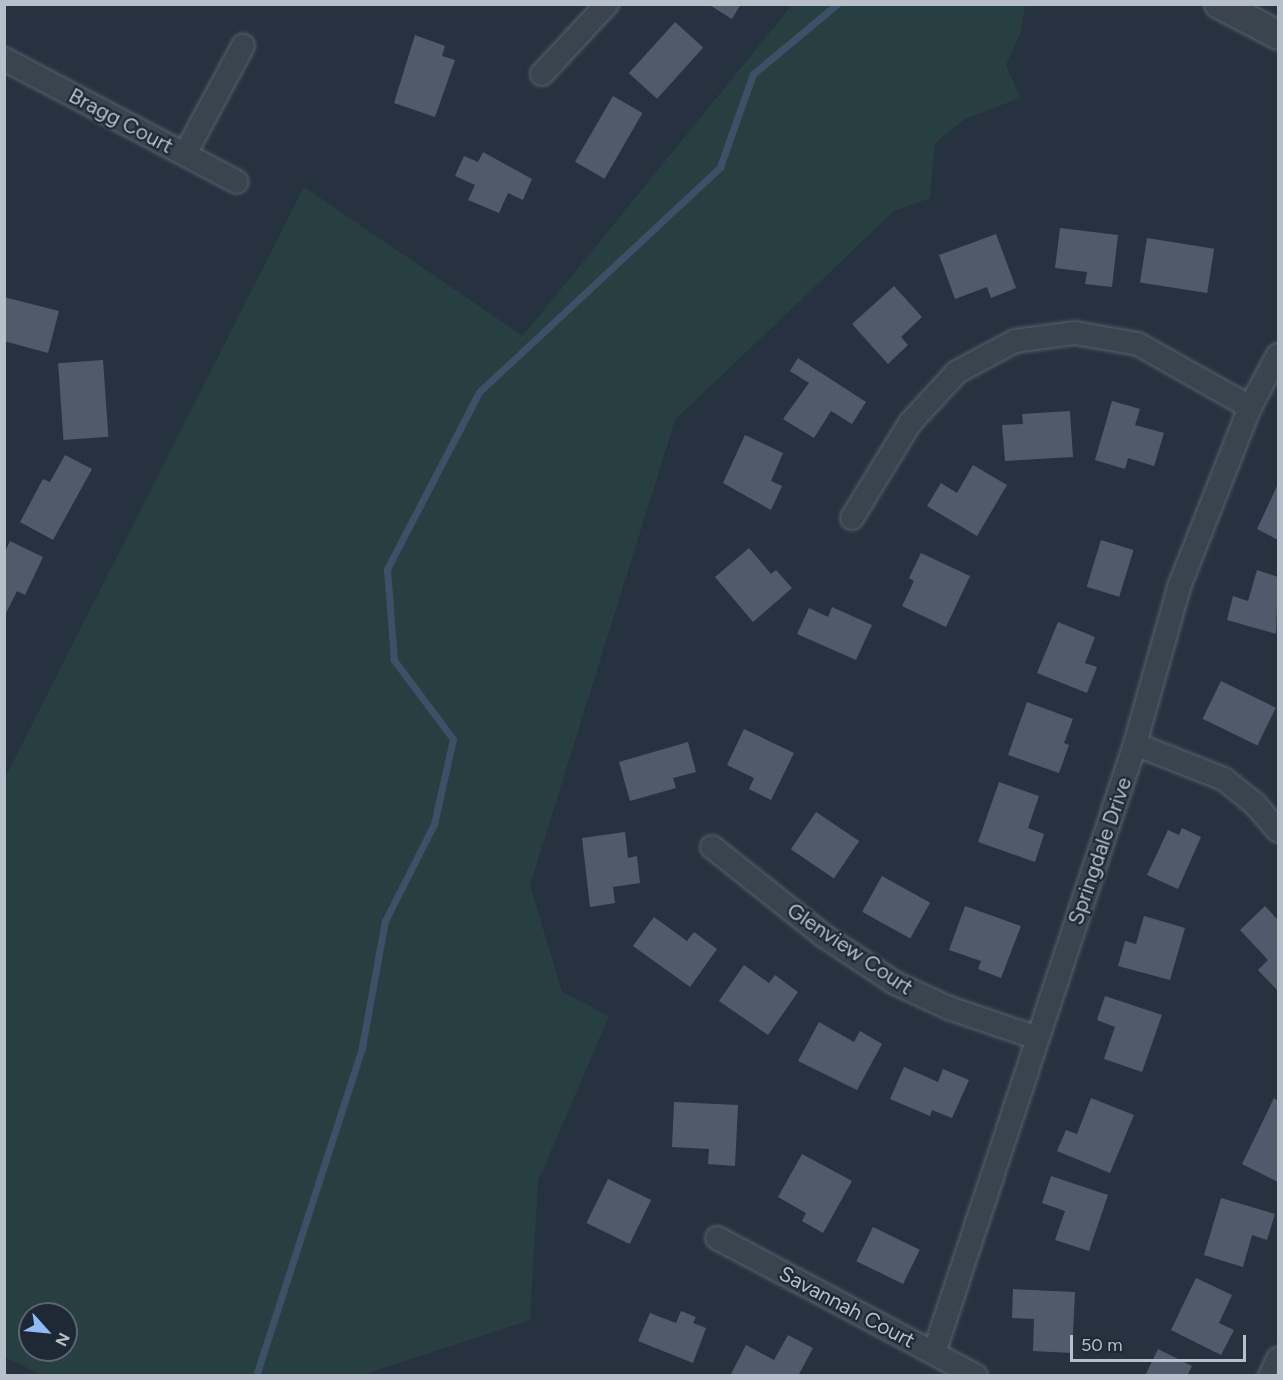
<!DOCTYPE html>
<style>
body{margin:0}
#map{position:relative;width:1283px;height:1380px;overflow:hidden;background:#263240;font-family:Figtree,sans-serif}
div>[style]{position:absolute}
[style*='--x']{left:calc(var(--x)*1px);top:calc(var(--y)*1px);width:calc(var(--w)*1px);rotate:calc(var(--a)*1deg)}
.green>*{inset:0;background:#283f41}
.stream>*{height:7px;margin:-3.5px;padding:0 3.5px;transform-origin:3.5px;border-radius:3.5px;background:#3c5168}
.building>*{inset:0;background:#4f5b6a;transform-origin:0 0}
.roads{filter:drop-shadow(0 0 2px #58626d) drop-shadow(0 0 2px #58626d)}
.minor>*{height:22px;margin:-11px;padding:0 11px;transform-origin:11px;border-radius:11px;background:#3a444f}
.tertiary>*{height:28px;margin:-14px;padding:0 14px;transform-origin:14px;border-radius:14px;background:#3a444f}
span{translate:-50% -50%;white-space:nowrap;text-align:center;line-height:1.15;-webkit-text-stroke:4.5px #1f2935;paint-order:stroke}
.street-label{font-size:21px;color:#b6bfca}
.frame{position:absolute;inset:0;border:6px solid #b6bfca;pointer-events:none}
.north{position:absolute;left:18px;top:1302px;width:60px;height:60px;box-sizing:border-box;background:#1f2935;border:2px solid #5b6571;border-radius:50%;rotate:117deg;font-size:16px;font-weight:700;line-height:24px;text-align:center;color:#b6bfca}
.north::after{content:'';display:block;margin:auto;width:21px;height:27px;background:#8fbcf6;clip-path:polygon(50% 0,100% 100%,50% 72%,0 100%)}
.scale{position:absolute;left:1070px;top:1335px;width:176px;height:27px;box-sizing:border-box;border:3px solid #b6bfca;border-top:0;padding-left:8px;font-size:18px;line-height:21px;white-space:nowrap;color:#b6bfca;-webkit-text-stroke:4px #1f2935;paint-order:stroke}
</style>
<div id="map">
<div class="green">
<i style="clip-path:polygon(evenodd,792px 5px,1025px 5px,1021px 31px,1006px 65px,1020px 98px,965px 119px,935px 143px,930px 198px,894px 211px,675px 420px,530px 885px,562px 992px,609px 1016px,538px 1181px,530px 1320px,362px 1375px,42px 1375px,5px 1357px,5px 778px,304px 187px,523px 336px,792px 5px,30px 1314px,66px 1314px,66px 1350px,30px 1350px,30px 1314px)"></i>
</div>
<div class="stream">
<i style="--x:256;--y:1376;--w:346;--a:-72.1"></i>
<i style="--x:362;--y:1047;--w:128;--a:-79.7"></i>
<i style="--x:385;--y:921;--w:109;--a:-63.2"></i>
<i style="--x:434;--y:824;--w:87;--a:-77.4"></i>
<i style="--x:453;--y:739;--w:99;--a:-126.8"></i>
<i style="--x:394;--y:660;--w:91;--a:-94.4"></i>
<i style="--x:387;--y:569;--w:199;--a:-62.5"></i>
<i style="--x:479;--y:392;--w:330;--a:-43"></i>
<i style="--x:720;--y:167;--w:99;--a:-70.5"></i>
<i style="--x:753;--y:74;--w:109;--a:-39.8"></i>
</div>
<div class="building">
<i style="clip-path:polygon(708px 4px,741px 4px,732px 19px)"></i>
<i style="left:675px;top:22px;width:38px;height:69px;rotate:42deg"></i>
<i style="clip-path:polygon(415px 35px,445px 46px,442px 56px,455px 60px,435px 117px,394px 103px)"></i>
<i style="left:613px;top:96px;width:34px;height:76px;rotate:30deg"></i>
<i style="clip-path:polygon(483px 152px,532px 179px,523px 200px,508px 193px,499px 213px,468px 200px,475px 185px,455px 176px,464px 156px,478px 162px)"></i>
<i style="clip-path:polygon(1060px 228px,1118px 235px,1112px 287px,1085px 284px,1087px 272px,1055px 268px)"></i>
<i style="clip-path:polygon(996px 234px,1016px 288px,991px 298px,987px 287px,955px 299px,939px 255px)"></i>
<i style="left:1147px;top:238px;width:68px;height:45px;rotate:9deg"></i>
<i style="clip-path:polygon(894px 286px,922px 317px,901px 337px,908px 345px,888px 364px,852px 324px)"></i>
<i style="clip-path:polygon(4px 297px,59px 311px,48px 353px,4px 341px)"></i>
<i style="clip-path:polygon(798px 358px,866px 402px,852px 424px,831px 411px,814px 438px,783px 419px,809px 383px,790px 371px)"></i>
<i style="left:103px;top:360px;width:77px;height:45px;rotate:86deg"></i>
<i style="clip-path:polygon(1112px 401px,1140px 409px,1135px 425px,1164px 433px,1154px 466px,1128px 458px,1125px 469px,1095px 460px)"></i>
<i style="clip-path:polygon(1070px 411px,1073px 457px,1005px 461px,1002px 425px,1023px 424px,1022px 414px)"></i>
<i style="clip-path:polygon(745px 435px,783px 453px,771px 481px,782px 486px,771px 510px,723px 483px)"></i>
<i style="clip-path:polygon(65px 455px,92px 469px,53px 540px,20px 522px,43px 479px,50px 482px)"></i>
<i style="clip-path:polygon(973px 465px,1007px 485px,977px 536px,927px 506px,941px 483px,957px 493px)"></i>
<i style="clip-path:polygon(1278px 484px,1278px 540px,1257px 529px)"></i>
<i style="left:1101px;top:540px;width:34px;height:49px;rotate:17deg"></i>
<i style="clip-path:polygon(10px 541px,43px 557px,25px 595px,17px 591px,6px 613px,4px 554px)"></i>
<i style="clip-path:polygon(749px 548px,771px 574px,776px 570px,792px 588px,753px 622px,715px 577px)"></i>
<i style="clip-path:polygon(921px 553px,970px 576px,946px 627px,902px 606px,914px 581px,909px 578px)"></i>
<i style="clip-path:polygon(1257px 570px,1278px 577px,1276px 634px,1227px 620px,1233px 596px,1248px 601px)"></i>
<i style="clip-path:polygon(832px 607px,872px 625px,856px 660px,797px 634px,809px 608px,828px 617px)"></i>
<i style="clip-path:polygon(1058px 622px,1095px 637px,1085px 663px,1097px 667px,1087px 693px,1037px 673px)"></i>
<i style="left:1221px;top:681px;width:61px;height:42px;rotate:26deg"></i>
<i style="clip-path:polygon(1027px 702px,1073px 719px,1064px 743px,1069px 745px,1059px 773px,1008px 755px)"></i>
<i style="clip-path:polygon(744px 729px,794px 753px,771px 800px,749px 789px,754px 778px,727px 765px)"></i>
<i style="clip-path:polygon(688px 742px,696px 772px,673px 778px,676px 788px,630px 801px,619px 762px)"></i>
<i style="clip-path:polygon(999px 782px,1039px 796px,1028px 828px,1044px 834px,1035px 862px,978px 842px)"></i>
<i style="left:816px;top:812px;width:52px;height:45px;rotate:34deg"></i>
<i style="clip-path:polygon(1182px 828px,1201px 837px,1178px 889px,1147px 875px,1168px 830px,1179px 835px)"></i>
<i style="clip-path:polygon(625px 832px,628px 858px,637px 856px,640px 883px,613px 887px,615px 903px,590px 907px,582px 838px)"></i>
<i style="left:882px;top:876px;width:55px;height:41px;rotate:29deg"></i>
<i style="clip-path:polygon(965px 906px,1021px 926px,1001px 978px,978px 969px,981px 961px,949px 950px)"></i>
<i style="clip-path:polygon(1265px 906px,1278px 920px,1278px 991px,1258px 970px,1268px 960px,1240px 930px)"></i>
<i style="clip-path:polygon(1144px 916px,1185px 928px,1170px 980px,1118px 966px,1125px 941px,1136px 944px)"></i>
<i style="clip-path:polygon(654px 917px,687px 941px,694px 932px,717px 949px,690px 987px,633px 946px)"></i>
<i style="clip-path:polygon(744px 965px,769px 983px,775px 975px,798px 992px,768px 1035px,719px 1001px)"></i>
<i style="clip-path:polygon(1105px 996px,1162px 1015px,1142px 1072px,1104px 1059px,1115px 1027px,1097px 1020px)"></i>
<i style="clip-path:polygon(819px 1022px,854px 1042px,860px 1031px,882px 1044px,857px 1090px,798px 1061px)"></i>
<i style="clip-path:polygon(904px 1067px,938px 1082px,943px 1069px,969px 1080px,952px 1118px,932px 1110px,930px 1116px,890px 1099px)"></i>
<i style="clip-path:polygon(1091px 1098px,1134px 1115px,1110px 1173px,1057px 1151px,1066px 1130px,1077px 1134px)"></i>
<i style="clip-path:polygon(1274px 1098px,1278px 1101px,1278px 1182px,1242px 1164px)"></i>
<i style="clip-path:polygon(674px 1102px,738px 1105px,735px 1166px,708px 1164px,709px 1149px,672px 1147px)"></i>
<i style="clip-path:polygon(802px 1154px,852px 1181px,823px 1233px,802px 1221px,806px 1213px,778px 1197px)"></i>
<i style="clip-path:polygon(1051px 1176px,1108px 1195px,1089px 1251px,1055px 1240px,1065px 1211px,1042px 1203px)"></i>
<i style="left:608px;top:1179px;width:48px;height:49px;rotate:26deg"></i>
<i style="clip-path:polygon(1221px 1198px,1275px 1214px,1267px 1240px,1252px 1235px,1243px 1267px,1204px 1255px)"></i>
<i style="left:873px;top:1227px;width:52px;height:38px;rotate:26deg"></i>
<i style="clip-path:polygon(1196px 1278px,1232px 1295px,1219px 1323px,1234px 1330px,1221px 1355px,1171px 1330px)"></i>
<i style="clip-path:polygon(1013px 1289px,1075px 1292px,1072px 1353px,1033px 1351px,1034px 1319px,1012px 1318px)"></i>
<i style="clip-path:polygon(681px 1311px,696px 1317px,693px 1323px,706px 1328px,693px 1363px,638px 1341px,650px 1313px,676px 1323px)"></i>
<i style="clip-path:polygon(788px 1335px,813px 1348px,798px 1376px,730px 1376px,746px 1345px,774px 1360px)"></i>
<i style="clip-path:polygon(1158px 1349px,1192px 1366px,1187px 1376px,1145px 1376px)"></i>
</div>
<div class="roads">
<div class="minor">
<i style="--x:4;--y:59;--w:263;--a:27.8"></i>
<i style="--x:542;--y:74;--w:96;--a:-47.1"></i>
<i style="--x:185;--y:154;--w:123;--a:-61.8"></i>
<i style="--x:852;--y:518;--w:111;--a:-58.6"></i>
<i style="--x:910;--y:423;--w:69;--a:-47.3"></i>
<i style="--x:957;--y:372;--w:66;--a:-28.1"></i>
<i style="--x:1015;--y:341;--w:61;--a:-7.6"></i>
<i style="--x:1075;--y:333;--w:64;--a:9.9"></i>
<i style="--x:1138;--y:344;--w:129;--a:29.4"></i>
<i style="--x:1135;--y:744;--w:96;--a:21.5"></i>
<i style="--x:1224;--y:779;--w:40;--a:39"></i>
<i style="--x:1255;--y:804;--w:35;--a:49"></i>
<i style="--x:712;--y:847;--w:143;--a:38.5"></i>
<i style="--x:824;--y:936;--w:85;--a:33.5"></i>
<i style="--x:895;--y:983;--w:60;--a:24.8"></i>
<i style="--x:949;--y:1008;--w:93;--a:18.8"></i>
<i style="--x:717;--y:1238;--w:293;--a:28"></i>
<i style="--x:934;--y:1353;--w:641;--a:-71.73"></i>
<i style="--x:1135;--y:744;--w:163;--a:-74.3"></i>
<i style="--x:1179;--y:587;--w:193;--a:-68.5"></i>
<i style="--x:1250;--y:407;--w:59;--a:-61.7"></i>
<i style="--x:1270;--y:1376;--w:19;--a:-65"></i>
</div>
<div class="tertiary">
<i style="--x:1219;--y:4;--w:67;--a:27.7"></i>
</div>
</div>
<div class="street-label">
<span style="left:121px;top:121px;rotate:28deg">Bragg Court</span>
<span style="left:1100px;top:851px;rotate:-71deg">Springdale Drive</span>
<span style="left:850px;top:949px;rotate:34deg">Glenview Court</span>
<span style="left:847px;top:1307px;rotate:28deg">Savannah Court</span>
</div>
<div class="frame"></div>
<div class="north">N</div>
<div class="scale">50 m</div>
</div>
